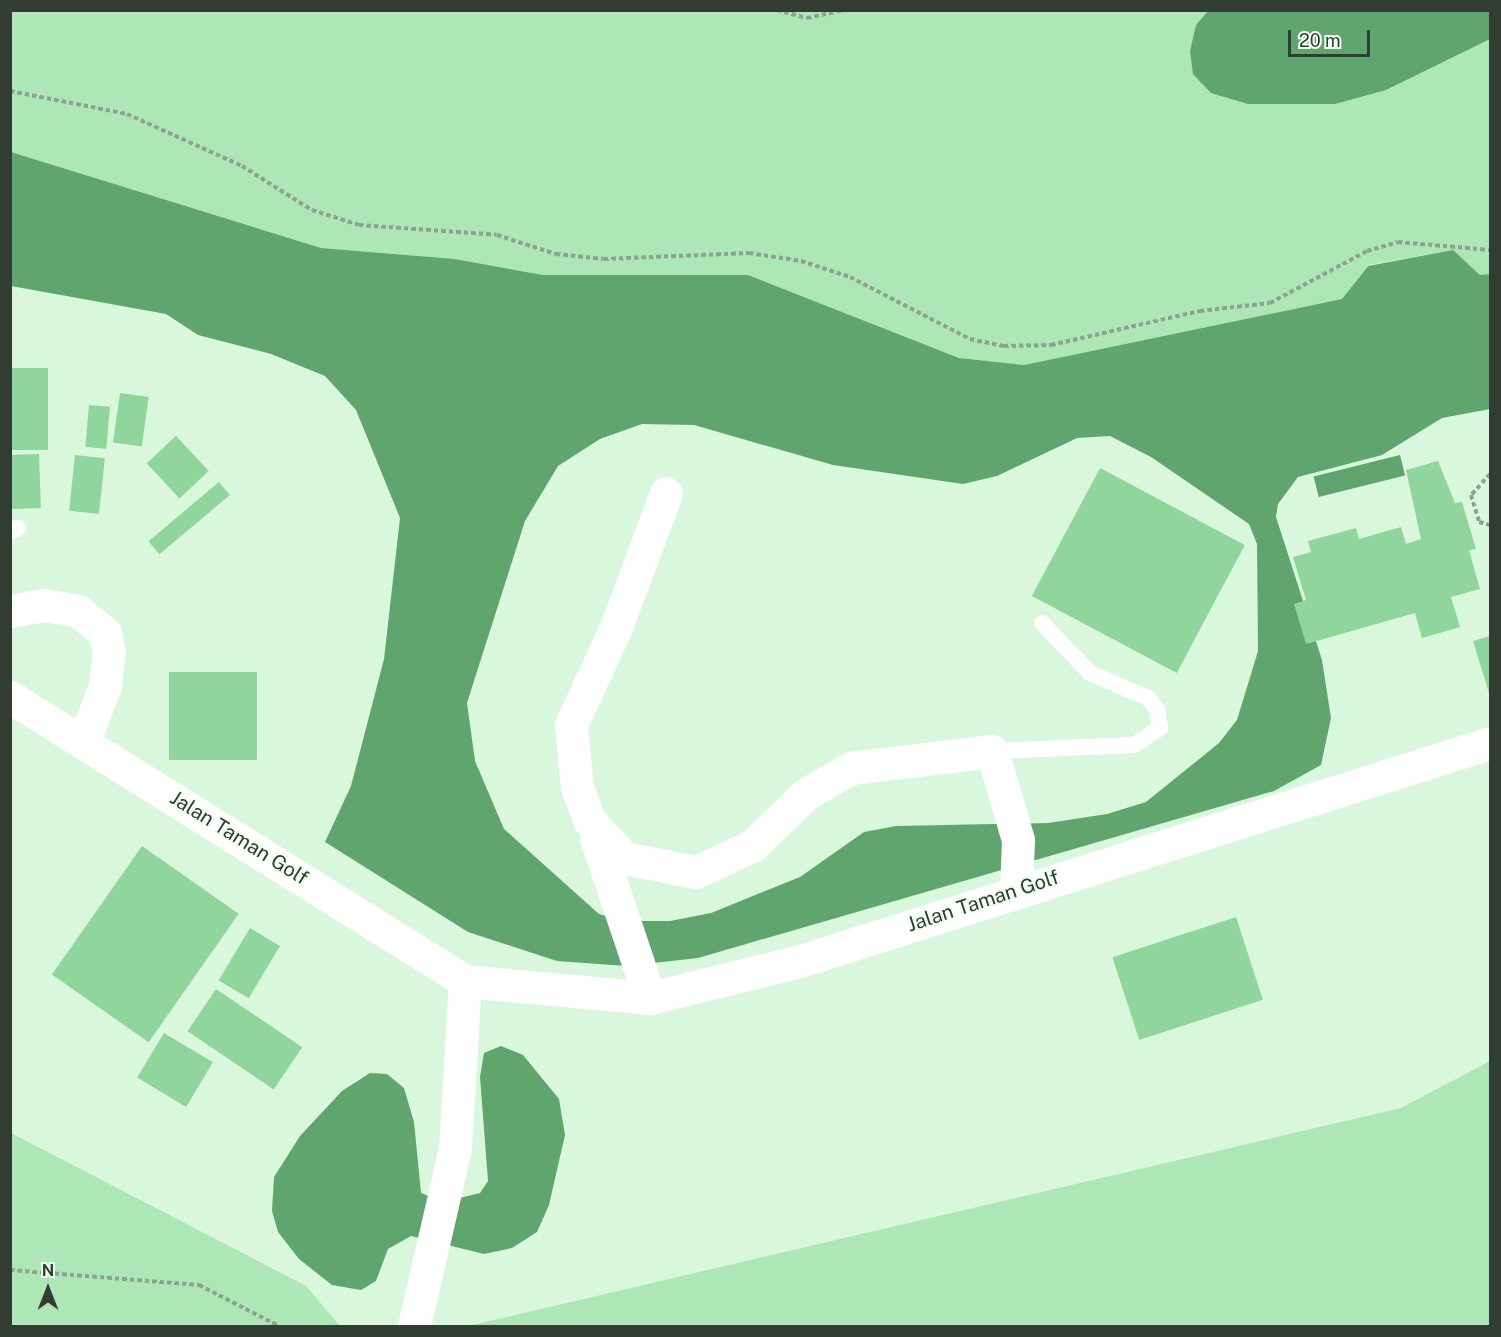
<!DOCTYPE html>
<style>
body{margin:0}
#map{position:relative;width:1501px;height:1337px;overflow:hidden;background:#d9f7dc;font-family:"Public Sans",sans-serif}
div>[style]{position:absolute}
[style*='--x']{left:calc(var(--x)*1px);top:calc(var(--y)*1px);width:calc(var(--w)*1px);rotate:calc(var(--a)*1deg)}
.green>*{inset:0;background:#ade7b6}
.water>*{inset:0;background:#61a56e;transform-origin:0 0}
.building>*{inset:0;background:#90d59b;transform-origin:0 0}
.path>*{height:4px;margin-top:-2px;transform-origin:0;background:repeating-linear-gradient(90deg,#8da28f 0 4.5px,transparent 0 7.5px)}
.lane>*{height:16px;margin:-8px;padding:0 8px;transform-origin:8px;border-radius:8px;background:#fff}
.street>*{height:33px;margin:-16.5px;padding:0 16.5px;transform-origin:16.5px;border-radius:16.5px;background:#fff}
span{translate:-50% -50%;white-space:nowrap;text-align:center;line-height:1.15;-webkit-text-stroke:4.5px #f2fef4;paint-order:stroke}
.street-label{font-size:20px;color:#313c32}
.frame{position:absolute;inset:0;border:12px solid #313c32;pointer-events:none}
.north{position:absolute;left:18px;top:1259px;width:60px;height:60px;-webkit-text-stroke:4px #f2fef4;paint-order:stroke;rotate:0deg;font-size:16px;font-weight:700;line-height:24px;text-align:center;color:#313c32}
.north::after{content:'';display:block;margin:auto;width:21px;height:27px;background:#313c32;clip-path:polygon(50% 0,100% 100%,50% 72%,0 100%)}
.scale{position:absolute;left:1288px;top:30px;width:82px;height:27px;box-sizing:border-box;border:3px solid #313c32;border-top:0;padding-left:8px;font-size:18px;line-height:21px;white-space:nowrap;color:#313c32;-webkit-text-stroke:4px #f2fef4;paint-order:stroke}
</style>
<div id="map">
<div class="green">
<i style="clip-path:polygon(10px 11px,1490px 11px,1490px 274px,1480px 275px,1453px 250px,1368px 265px,1342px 299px,1024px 365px,959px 358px,748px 275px,543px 275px,455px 259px,321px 248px,11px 152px)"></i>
<i style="clip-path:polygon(1490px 1061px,1490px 1326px,468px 1326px,1401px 1108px)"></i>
<i style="clip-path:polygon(11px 1133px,306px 1286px,340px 1326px,11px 1326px)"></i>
</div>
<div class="water">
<i style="clip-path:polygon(1208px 11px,1490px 11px,1490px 39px,1386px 90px,1335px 104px,1248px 104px,1211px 93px,1193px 74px,1190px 51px,1196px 25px)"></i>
<i style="clip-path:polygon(evenodd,11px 152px,321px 248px,455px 259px,543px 275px,748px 275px,959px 358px,1024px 365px,1342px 299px,1368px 266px,1453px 250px,1480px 275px,1490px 274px,1490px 409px,1442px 418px,1382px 455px,1298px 477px,1278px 504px,1276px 517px,1322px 660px,1331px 718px,1321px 765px,1274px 791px,698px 958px,627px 966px,557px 961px,468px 932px,325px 842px,351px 786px,384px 659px,400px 518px,356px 410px,325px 376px,271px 354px,198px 335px,166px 314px,11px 286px,11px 152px,642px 424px,694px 425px,833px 465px,963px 484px,997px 476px,1077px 438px,1110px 436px,1151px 457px,1249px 524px,1257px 544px,1258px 651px,1237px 720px,1219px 743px,1146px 802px,1107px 814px,1048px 823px,896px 826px,864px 832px,800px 877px,711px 913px,670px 921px,621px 921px,599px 914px,504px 829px,475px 761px,467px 703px,525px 521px,558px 466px,600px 439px,642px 424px)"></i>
<i style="left:1400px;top:455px;width:21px;height:89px;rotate:76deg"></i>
<i style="clip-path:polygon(501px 1046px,523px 1055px,559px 1099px,565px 1135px,549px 1205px,537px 1232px,512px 1248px,484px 1254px,411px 1236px,388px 1249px,376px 1281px,361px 1290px,332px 1285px,299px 1259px,278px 1232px,272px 1211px,274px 1177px,300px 1136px,342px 1091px,370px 1073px,387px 1074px,404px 1088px,414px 1122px,421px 1193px,443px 1202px,480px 1193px,488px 1181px,480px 1077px,484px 1053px)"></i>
</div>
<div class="building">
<i style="left:10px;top:368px;width:38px;height:82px"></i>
<i style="left:120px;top:393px;width:29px;height:50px;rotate:8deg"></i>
<i style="left:89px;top:405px;width:21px;height:42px;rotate:5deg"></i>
<i style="left:176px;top:436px;width:48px;height:40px;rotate:47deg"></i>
<i style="left:39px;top:454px;width:54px;height:29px;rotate:88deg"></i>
<i style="left:75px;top:455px;width:30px;height:56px;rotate:6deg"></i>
<i style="clip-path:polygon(1438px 461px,1455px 503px,1462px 502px,1476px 549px,1469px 550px,1480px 589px,1451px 597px,1460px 627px,1422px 638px,1415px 613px,1306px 644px,1294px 604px,1306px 600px,1293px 557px,1311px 552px,1308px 541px,1356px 528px,1359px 539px,1401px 527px,1406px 544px,1421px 539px,1406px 470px)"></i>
<i style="left:1100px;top:468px;width:164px;height:145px;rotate:28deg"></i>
<i style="left:219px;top:482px;width:17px;height:92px;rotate:50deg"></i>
<i style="clip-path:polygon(1490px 636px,1490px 693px,1489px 693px,1473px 641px)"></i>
<i style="left:169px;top:672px;width:88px;height:88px"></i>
<i style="left:142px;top:846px;width:118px;height:157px;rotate:35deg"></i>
<i style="left:1236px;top:917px;width:87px;height:130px;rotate:72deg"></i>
<i style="left:250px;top:928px;width:35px;height:61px;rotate:31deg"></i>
<i style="left:216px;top:989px;width:104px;height:51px;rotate:34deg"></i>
<i style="left:164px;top:1033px;width:57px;height:52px;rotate:31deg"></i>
</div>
<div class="path">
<i style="--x:777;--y:10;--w:31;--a:15"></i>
<i style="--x:807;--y:18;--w:39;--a:-12"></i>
<i style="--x:10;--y:91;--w:119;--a:11.1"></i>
<i style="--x:127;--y:114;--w:126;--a:24.3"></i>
<i style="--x:242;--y:166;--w:83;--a:32.2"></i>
<i style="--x:312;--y:210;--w:49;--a:17.7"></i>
<i style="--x:359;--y:225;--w:138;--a:4.1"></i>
<i style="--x:497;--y:235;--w:62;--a:17.9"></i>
<i style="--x:556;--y:254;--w:48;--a:5.9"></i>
<i style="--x:604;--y:259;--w:145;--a:-2.4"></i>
<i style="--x:749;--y:253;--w:53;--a:8.7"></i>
<i style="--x:801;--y:261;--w:52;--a:18.1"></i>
<i style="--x:850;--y:277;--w:135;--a:27.3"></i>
<i style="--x:970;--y:339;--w:35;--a:12"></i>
<i style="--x:1004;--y:346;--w:47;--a:-1.2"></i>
<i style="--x:1051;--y:345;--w:153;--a:-12.9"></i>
<i style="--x:1200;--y:311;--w:70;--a:-6.5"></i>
<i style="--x:1270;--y:303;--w:110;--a:-28.2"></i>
<i style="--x:1367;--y:251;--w:32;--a:-16"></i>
<i style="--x:1398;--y:242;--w:92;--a:5"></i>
<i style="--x:1490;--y:474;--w:28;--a:132"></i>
<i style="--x:1471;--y:495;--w:28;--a:73"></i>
<i style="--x:1479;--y:522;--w:11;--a:15"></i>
<i style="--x:10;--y:1270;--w:190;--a:4.5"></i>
<i style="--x:199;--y:1285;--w:90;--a:27.1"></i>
</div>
<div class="lane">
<i style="--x:10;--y:532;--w:9;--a:-27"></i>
<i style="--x:992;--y:751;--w:142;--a:-2.4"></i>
<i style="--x:1134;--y:745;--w:31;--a:-33"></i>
<i style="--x:1160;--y:728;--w:18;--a:-99"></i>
<i style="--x:1157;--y:710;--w:15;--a:-127"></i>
<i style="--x:1148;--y:698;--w:63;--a:-156.7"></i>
<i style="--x:1090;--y:673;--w:69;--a:-133.8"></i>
</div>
<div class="street">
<i style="--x:666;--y:493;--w:141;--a:110.4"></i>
<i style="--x:617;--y:625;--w:110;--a:114.7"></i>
<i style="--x:571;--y:725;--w:62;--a:84.5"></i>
<i style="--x:577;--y:787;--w:35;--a:70"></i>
<i style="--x:589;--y:820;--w:52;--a:47.4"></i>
<i style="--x:624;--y:858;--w:73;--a:11"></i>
<i style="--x:696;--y:872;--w:62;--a:-24.9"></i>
<i style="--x:752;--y:846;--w:75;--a:-43.9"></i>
<i style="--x:806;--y:794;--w:52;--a:-30"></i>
<i style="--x:851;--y:768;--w:142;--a:-6.9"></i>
<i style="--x:992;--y:751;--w:93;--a:73.7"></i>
<i style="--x:1018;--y:840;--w:49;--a:92.3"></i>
<i style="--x:10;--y:611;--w:35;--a:-10"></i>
<i style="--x:44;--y:605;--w:35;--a:10"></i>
<i style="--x:78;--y:611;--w:35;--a:39"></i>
<i style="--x:105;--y:633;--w:19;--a:78"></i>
<i style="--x:109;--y:652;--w:34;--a:97"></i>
<i style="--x:105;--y:686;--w:58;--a:111.3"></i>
<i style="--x:10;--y:697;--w:536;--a:31.97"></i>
<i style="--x:465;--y:981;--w:186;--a:5.3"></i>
<i style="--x:650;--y:998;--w:154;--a:-13.9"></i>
<i style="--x:800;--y:961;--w:724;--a:-17.53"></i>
<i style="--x:596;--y:838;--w:169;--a:71.4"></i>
<i style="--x:414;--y:1326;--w:182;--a:-77"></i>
<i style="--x:455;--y:1149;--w:168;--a:-86.6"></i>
</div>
<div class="street-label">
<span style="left:239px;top:838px;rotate:32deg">Jalan Taman Golf</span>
<span style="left:983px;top:901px;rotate:-18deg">Jalan Taman Golf</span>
</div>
<div class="frame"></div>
<div class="north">N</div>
<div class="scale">20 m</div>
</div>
